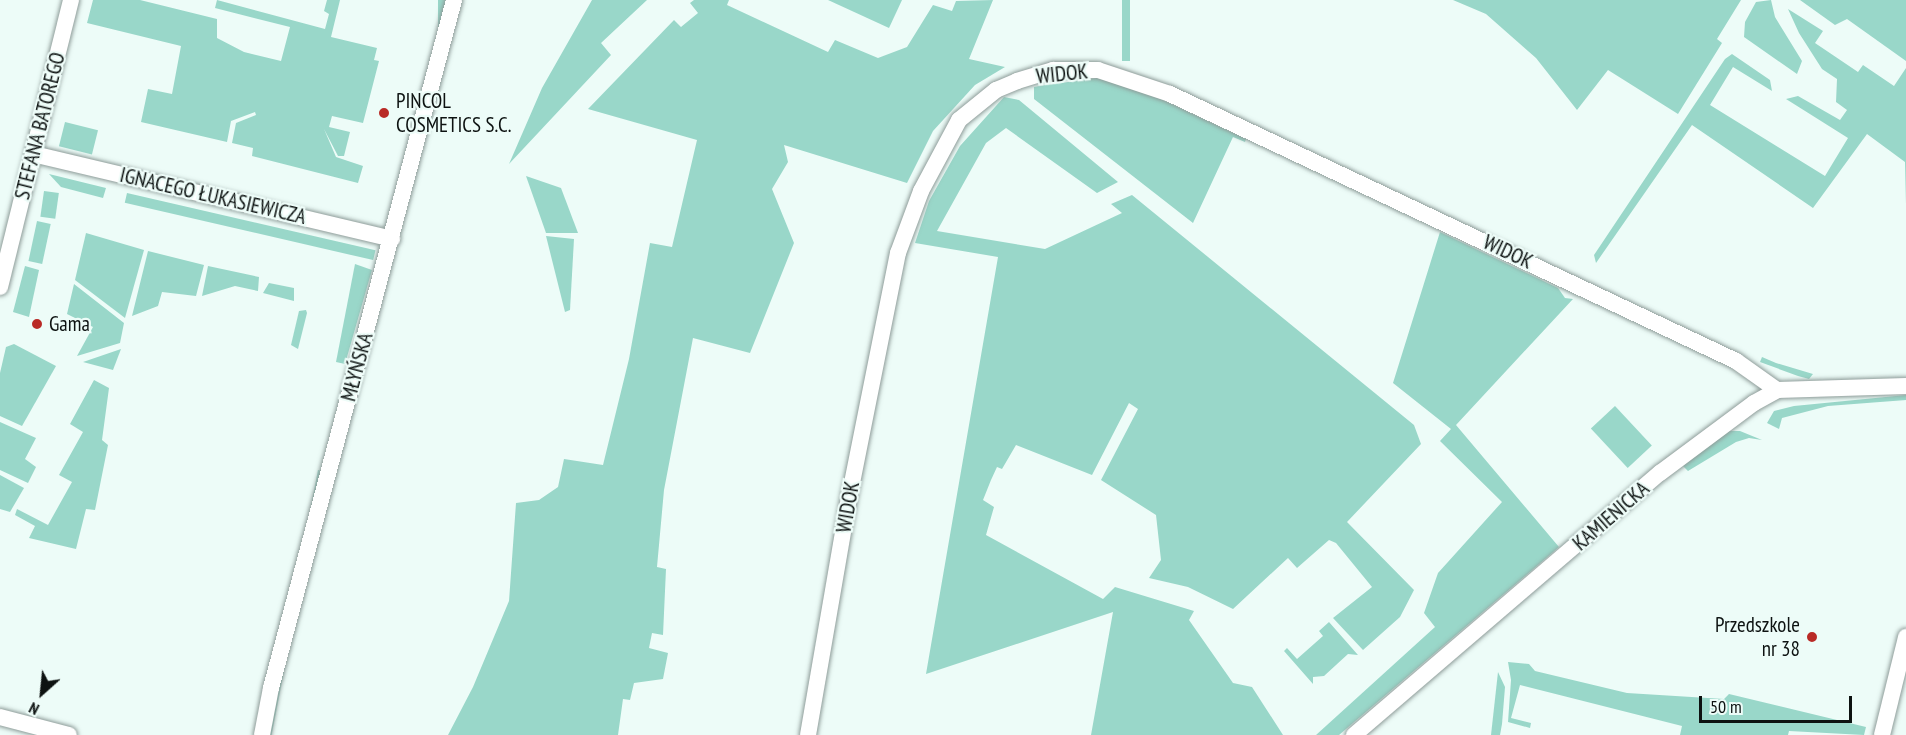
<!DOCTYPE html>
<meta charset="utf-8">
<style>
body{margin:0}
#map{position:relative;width:1906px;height:735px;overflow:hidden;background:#edfcf8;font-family:"PT Sans Narrow",sans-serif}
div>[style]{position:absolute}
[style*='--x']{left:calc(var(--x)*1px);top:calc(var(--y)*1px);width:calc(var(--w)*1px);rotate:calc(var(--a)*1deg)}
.green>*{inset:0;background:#99d7c9;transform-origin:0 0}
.roads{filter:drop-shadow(0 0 2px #8e9c99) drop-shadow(0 0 2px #8e9c99)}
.minor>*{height:16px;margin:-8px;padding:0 8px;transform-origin:8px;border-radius:8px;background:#fff}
.dots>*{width:16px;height:16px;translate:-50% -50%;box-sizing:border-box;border:3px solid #edfcf8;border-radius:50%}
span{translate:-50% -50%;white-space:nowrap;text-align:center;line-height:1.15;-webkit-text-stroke:4.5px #edfcf8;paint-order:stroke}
.street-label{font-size:21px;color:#0d1211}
.poi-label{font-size:21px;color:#0d1211}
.left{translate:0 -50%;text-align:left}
.right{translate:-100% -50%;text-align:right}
.north{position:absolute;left:12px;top:663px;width:60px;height:60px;-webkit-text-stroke:4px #edfcf8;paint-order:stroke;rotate:207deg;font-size:16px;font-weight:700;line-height:24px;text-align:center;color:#0d1211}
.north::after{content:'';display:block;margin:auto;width:21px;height:27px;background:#0d1211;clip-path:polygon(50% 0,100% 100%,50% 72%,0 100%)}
.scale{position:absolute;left:1699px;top:696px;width:153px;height:27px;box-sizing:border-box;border:3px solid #0d1211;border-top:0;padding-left:8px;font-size:18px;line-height:21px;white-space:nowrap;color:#0d1211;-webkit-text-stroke:4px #edfcf8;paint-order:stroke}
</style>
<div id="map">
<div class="green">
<i style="clip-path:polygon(93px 0,140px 0,217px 19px,217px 38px,244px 52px,281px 61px,290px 27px,215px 8px,217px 0,325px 29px,329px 14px,324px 11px,327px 0,340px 0,331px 37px,377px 48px,374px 60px,379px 61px,363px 123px,332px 116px,329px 127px,350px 132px,344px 156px,338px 156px,324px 129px,336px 157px,363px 166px,358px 183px,252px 156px,253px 148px,232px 143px,236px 123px,256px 115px,255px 112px,231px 121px,227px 142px,141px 122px,148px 89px,172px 94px,181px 46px,87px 23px)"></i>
<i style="left:438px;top:0;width:7px;height:57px"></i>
<i style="clip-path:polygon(592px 0,647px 0,601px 43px,611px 55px,509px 164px,542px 88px)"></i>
<i style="clip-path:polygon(694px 0,729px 0,727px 5px,828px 52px,835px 40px,878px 58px,907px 47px,933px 5px,952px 11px,956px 1px,993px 0,969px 59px,1005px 67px,975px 85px,933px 131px,907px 183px,784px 145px,788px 162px,772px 189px,794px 243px,750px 353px,693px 338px,664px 490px,657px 567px,666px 569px,663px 635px,652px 633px,649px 648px,668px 653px,663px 679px,634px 683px,630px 700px,623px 699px,618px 735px,448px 735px,473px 687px,509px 601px,516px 503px,539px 500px,558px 487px,564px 459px,603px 465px,629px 359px,650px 243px,672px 247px,697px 140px,588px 109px,674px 20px,681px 27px,698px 13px,690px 3px)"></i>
<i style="clip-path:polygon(828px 0,902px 0,889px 28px)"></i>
<i style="left:1122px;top:0;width:8px;height:61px"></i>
<i style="clip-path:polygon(1453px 0,1741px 0,1717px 39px,1722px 43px,1678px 114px,1608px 70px,1577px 110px,1536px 58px,1486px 14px)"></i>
<i style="clip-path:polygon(1771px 0,1775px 17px,1802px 61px,1797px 74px,1744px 37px,1745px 22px,1756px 2px)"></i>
<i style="clip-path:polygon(1800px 0,1906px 0,1906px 61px,1847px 19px,1835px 25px)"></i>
<i style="clip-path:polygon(1788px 9px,1823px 31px,1815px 43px,1858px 72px,1863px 65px,1894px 86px,1906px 68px,1906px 205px,1905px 162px,1867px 134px,1813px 208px,1692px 125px,1596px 263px,1594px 255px,1725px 59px,1732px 54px,1770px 80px,1772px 91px,1733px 67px,1710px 105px,1825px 176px,1848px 138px,1786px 99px,1798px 96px,1840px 120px,1847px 110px,1836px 102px,1837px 79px,1822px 69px,1799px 33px)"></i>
<i style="clip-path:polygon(1097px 78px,1148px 93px,1246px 139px,1245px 142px,1233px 137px,1193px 223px,1034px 99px,1034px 87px,1039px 86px)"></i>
<i style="clip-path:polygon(1004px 97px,1019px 100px,1118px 182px,1097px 193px,1006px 128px,986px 143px,937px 231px,1045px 249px,1122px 213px,1111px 204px,1132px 195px,1414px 425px,1421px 444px,1347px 522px,1414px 590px,1400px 617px,1363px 650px,1333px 618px,1372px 587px,1336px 543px,1329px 540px,1297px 568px,1288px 558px,1233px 609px,1188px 587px,1149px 578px,1161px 560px,1156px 515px,1101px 480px,1138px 409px,1129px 403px,1092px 475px,1016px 445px,1002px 469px,997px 467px,991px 480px,983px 500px,994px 507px,986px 535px,1103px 599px,1115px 587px,1194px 611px,1189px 620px,1233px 683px,1252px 687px,1283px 735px,1091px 735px,1113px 612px,926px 674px,998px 257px,915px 243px,929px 201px,960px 146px)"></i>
<i style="left:65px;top:122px;width:34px;height:25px;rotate:14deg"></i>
<i style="clip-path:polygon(49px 174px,106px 188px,103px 198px,61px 187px)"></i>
<i style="clip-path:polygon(526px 176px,561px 188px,578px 233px,546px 233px)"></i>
<i style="left:44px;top:191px;width:15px;height:26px;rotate:8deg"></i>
<i style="left:127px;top:193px;width:255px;height:10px;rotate:13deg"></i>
<i style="left:37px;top:221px;width:14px;height:41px;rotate:12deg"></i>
<i style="clip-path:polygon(1440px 232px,1558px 288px,1565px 298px,1573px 299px,1456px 425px,1559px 547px,1339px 735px,1316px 735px,1435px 627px,1424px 613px,1438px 573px,1502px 502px,1440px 441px,1451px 429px,1393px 383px)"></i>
<i style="clip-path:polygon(86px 233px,144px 250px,125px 318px,75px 280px)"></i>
<i style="clip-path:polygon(546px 236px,574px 239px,570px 310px,565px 312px)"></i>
<i style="clip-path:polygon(148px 251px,204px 265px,196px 296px,162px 292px,158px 306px,132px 316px)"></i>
<i style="clip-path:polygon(355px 264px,372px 270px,345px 364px,336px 362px)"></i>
<i style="clip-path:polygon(25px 266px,39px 270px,29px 317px,13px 312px)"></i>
<i style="clip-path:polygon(208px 266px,259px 277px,258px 291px,235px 286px,202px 296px)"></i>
<i style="clip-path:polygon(269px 283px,294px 288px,294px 301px,263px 293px)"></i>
<i style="clip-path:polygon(74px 284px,124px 323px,120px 343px,77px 356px,93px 327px,67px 314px)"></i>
<i style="clip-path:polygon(306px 310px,307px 313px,298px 349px,291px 345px,299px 311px)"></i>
<i style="clip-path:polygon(14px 344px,56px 366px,22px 426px,0 416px,0 373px,6px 347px)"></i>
<i style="clip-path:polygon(121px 349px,113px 370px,83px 362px)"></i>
<i style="clip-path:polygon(1762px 357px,1776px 363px,1813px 374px,1809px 379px,1798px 376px,1760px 362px)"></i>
<i style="clip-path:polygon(94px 380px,109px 388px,102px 440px,108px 445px,95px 510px,86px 509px,76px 549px,29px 538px,35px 526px,15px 515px,17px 509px,48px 525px,72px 482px,59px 475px,83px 432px,70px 424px)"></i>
<i style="clip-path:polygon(1906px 395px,1906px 400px,1828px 406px,1782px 418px,1779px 429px,1767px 423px,1774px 411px,1794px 406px)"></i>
<i style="left:1615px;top:406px;width:54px;height:33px;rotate:47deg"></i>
<i style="clip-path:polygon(0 422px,36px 438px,25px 459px,36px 467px,28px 483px,0 470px)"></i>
<i style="clip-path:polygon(1728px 431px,1740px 431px,1762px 440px,1749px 438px,1736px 442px,1688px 471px,1683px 466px)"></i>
<i style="left:318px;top:470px;width:5px;height:274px;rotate:11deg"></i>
<i style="clip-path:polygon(0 475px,24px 488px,10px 512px,0 509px)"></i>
<i style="clip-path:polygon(1329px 622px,1358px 655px,1348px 654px,1324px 676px,1313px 677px,1313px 684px,1284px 651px,1287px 648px,1297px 659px,1323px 636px,1319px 631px)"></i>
<i style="clip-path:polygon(1508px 662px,1529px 664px,1535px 671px,1627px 693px,1724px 699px,1729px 694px,1866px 727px,1864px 735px,1789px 731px,1788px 735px,1680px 735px,1682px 726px,1520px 685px,1511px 718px,1531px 723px,1530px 728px,1508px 722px,1511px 680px)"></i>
<i style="clip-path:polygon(1498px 672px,1505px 687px,1502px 724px,1500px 735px,1491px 735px)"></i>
</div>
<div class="roads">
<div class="minor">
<i style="--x:33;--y:154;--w:369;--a:13.3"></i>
<i style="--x:0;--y:287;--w:296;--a:-76.1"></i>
<i style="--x:0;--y:717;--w:71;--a:14.6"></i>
<i style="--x:262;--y:735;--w:48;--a:-79.2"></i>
<i style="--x:271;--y:688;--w:712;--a:-75.1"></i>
<i style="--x:808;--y:735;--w:246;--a:-80.2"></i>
<i style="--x:850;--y:493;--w:245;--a:-78.7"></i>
<i style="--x:898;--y:253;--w:66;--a:-69.6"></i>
<i style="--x:921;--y:191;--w:81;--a:-61.8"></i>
<i style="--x:959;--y:120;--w:48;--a:-39"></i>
<i style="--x:996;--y:90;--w:23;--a:-23"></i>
<i style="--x:1017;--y:81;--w:38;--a:-17"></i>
<i style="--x:1053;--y:70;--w:45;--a:0"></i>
<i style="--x:1098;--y:70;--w:76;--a:18.4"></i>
<i style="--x:1170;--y:94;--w:626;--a:25.25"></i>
<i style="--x:1736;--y:361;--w:50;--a:35.3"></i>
<i style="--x:1354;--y:735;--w:403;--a:-40.6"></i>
<i style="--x:1660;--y:473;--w:117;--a:-36.7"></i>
<i style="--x:1754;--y:403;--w:26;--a:-29"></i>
<i style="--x:1777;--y:390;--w:129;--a:-1.8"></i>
<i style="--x:1882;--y:735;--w:101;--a:-76.2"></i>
</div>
</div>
<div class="dots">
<i style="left:384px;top:113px;background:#b92a26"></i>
<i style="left:37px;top:324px;background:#b92a26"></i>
<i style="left:1812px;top:637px;background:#b92a26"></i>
</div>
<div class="street-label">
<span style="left:1062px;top:74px;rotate:-6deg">WIDOK</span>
<span style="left:40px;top:126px;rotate:-76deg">STEFANA BATOREGO</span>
<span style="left:213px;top:196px;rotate:13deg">IGNACEGO ŁUKASIEWICZA</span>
<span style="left:1508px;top:252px;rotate:25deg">WIDOK</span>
<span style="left:357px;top:367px;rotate:-75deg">MŁYŃSKA</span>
<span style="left:848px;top:507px;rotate:-80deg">WIDOK</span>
<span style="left:1611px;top:516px;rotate:-41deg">KAMIENICKA</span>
</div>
<div class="poi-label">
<span class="left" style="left:396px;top:113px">PINCOL<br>COSMETICS S.C.</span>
<span class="left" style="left:49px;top:324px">Gama</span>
<span class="right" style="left:1800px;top:637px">Przedszkole<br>nr 38</span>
</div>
<div class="north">N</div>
<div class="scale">50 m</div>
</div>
